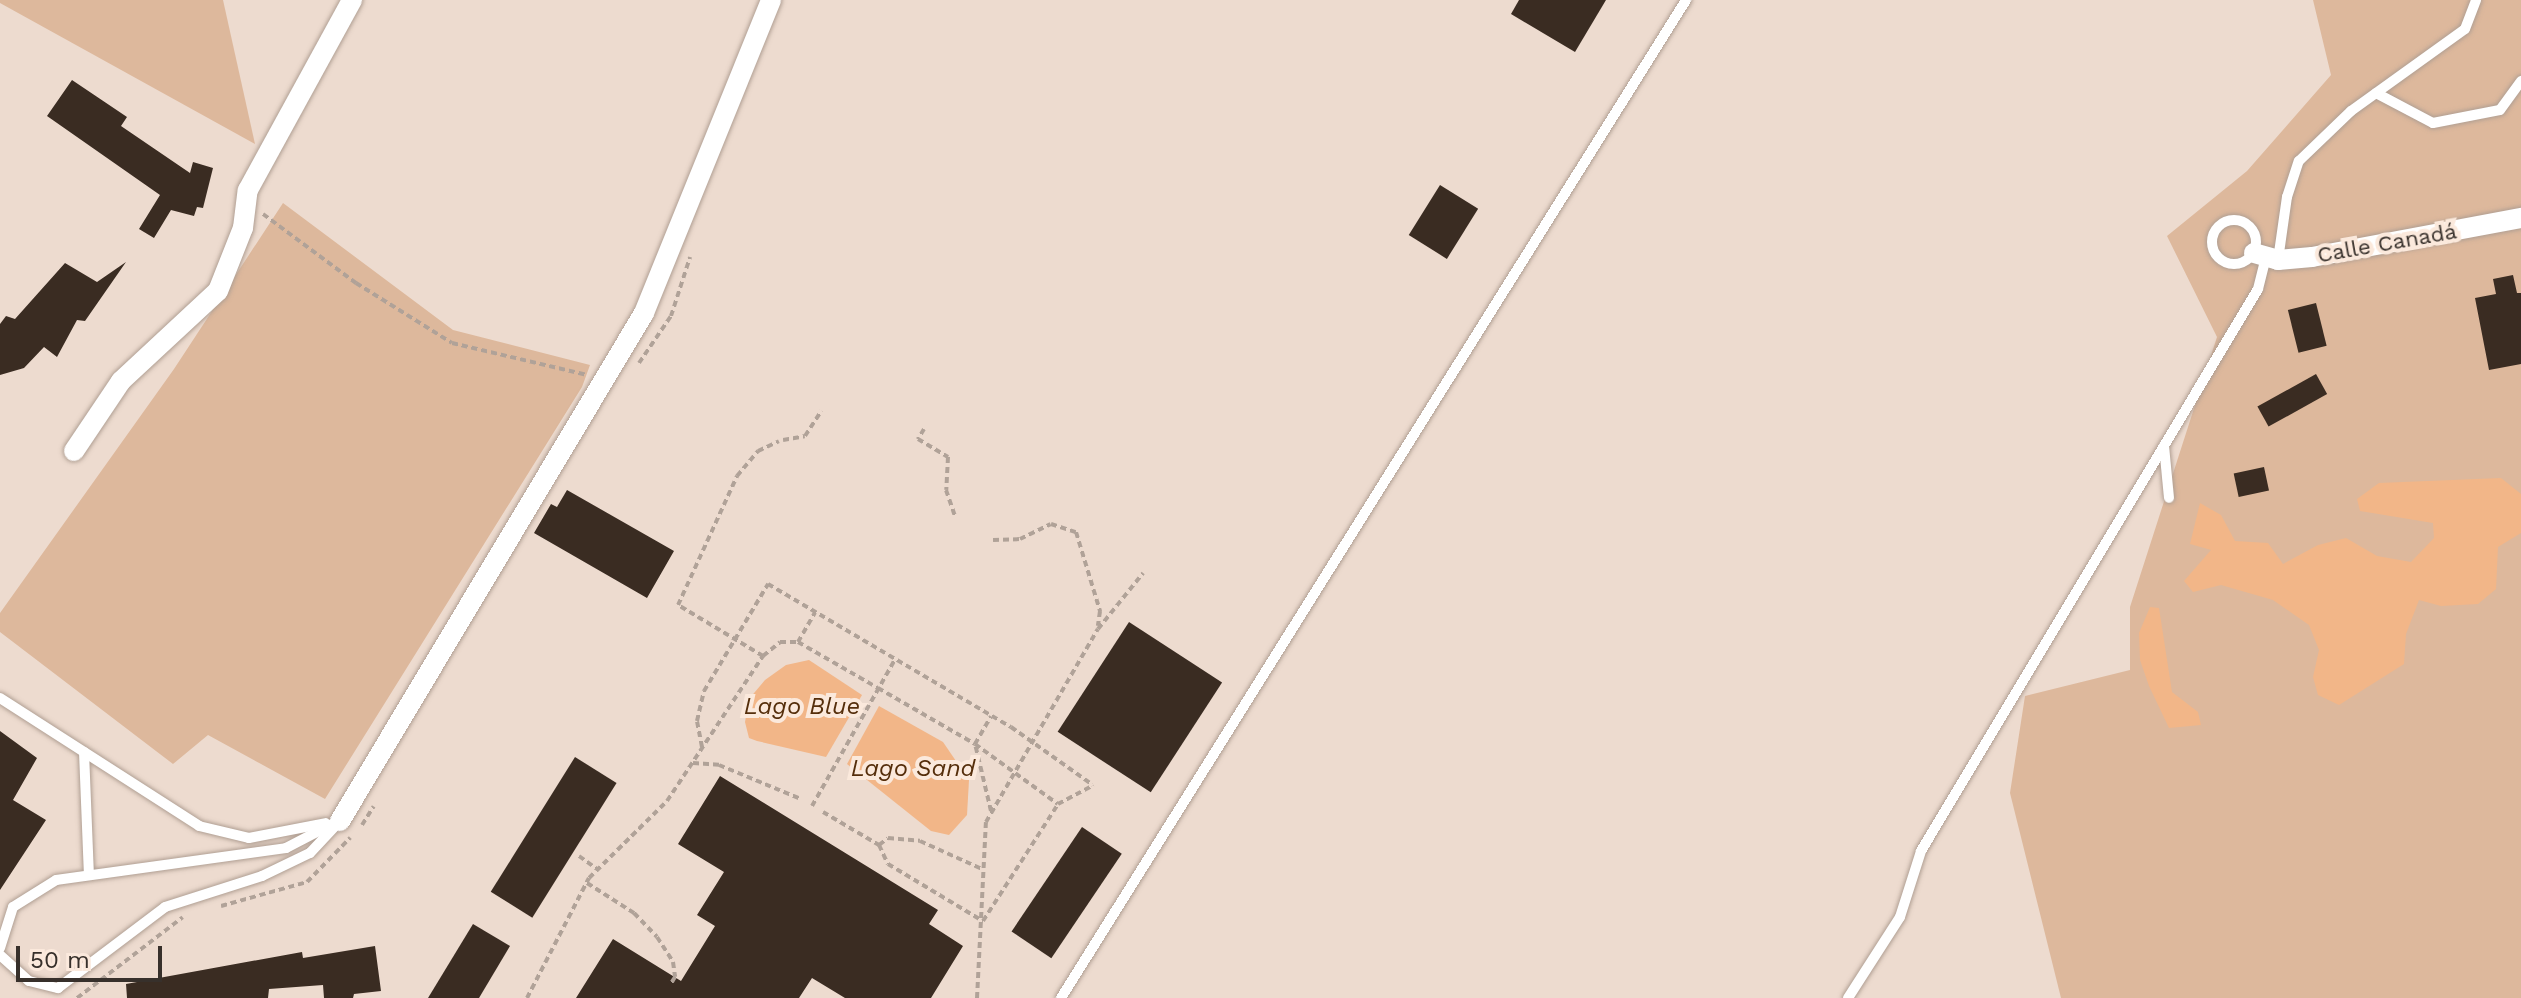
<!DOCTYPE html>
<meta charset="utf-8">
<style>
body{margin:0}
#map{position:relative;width:2521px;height:998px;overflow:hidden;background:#eddbcf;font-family:"Work Sans",sans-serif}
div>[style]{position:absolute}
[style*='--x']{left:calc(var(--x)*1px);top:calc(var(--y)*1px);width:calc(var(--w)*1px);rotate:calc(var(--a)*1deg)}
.green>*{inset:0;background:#ddb89c}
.water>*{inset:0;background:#f2b688}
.building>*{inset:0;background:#3a2c22;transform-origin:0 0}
.path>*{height:4px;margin-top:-2px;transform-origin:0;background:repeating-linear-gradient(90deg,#b0a298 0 6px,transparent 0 10px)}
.roads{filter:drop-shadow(0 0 2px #b09f93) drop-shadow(0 0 2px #b09f93)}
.lane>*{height:10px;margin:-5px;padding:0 5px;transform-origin:5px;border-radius:5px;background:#fff}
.lane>.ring{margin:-5px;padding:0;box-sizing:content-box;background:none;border:10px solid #fff;border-radius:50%}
.street>*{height:20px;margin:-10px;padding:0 10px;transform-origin:10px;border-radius:10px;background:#fff}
span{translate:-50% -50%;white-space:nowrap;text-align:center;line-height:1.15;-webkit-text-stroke:8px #fbe9dc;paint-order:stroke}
.street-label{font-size:22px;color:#37302b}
.water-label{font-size:24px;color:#552e0b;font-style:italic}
.scale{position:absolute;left:16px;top:946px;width:146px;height:36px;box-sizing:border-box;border:4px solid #37302b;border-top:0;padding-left:10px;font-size:24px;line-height:28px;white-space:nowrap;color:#37302b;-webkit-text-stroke:6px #fbe9dc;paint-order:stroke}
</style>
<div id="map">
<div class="green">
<i style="clip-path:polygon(0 0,223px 0,255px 144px,0 3px)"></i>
<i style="clip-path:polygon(2313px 0,2521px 0,2521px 998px,2061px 998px,2010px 793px,2025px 696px,2130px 670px,2130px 607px,2217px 337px,2167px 236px,2247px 171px,2331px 75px)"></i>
<i style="clip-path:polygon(283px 203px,453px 330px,590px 365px,582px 387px,325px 799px,208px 735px,173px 764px,0 632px,0 613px,174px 369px)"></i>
</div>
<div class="water">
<i style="clip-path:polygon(2501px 478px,2521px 494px,2521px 533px,2498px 547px,2496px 589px,2478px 604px,2441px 606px,2419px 600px,2406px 634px,2404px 664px,2339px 705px,2318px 695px,2313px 677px,2319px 650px,2309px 625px,2273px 600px,2221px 585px,2193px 592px,2184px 581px,2211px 550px,2190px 544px,2200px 503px,2221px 515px,2235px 541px,2268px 543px,2283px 564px,2318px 545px,2346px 538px,2377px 556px,2411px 562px,2434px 538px,2433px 523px,2360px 511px,2357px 499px,2379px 483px)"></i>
<i style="clip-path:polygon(2150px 607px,2159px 608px,2172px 692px,2198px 712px,2201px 725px,2169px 728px,2149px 686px,2140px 660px,2139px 633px)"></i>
<i style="clip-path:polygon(809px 660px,862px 695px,826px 757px,757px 741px,749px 738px,745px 722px,749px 699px,765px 680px,786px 665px)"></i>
<i style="clip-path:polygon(879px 706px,943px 742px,969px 780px,967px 815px,949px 835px,931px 831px,847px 764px)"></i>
</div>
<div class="building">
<i style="clip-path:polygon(1519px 0,1606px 0,1575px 52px,1511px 14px)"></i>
<i style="clip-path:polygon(72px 80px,127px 117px,121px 126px,190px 173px,193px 162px,213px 168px,203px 208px,197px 207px,194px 216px,171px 210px,154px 238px,139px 229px,160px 195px,47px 116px)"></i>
<i style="left:1440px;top:185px;width:45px;height:59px;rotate:32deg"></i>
<i style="clip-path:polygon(126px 262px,85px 321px,77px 320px,57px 357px,44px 347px,24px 368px,0 375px,0 324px,6px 316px,15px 319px,65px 263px,97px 282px)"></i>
<i style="clip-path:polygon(2513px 275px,2517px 293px,2521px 293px,2521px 364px,2489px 370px,2475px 298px,2496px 294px,2493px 279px)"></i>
<i style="left:2316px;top:303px;width:44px;height:29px;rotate:76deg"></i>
<i style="left:2316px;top:374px;width:23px;height:67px;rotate:61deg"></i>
<i style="left:2264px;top:467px;width:24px;height:31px;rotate:78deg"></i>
<i style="clip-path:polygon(567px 490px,674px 551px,647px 598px,534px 533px,551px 504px,557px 507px)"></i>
<i style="left:1129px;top:622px;width:111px;height:131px;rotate:33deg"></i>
<i style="clip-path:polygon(0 731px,37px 758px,13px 800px,46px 820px,0 890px)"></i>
<i style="left:575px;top:757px;width:49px;height:159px;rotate:32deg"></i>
<i style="clip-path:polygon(720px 776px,938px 910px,929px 924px,963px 946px,931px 998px,845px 998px,812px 978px,799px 998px,576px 998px,613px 939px,681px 981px,715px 926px,697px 915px,724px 872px,678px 844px)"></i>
<i style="left:1082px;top:827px;width:48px;height:126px;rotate:34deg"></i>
<i style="clip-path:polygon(473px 924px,510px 946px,479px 998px,428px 998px)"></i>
<i style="clip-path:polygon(375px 946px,381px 991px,354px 994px,353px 998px,324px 998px,323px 985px,269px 989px,268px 998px,127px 998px,126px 984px,302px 952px,303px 958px)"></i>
</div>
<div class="path">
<i style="--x:263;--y:214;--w:116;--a:36.6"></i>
<i style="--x:356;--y:283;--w:113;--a:32"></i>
<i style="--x:452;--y:343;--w:139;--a:13.3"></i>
<i style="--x:639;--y:363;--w:57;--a:-55.8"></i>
<i style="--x:671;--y:316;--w:62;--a:-72.1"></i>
<i style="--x:924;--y:429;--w:12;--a:121"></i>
<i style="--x:918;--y:439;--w:35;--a:31"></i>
<i style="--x:948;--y:457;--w:33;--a:93"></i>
<i style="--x:946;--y:490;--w:28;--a:71"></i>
<i style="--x:783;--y:440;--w:22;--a:-10"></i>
<i style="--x:805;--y:436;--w:30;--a:-57"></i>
<i style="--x:993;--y:540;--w:27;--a:-2"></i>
<i style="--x:1020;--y:539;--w:34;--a:-26"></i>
<i style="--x:1051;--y:524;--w:26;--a:18"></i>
<i style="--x:1076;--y:532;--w:83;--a:73.1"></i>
<i style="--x:1100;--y:611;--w:15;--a:98"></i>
<i style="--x:798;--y:642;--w:34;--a:-60"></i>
<i style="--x:763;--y:656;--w:99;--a:-149"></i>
<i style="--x:678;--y:605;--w:142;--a:-65.4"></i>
<i style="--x:737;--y:476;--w:33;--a:-50"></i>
<i style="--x:758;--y:451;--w:23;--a:-25"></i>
<i style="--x:702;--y:747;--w:26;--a:-101"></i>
<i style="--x:697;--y:721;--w:31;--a:-77"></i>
<i style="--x:704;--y:691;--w:125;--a:-59.1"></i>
<i style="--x:768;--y:584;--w:282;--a:30.5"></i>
<i style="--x:1011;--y:727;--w:100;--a:35.3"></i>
<i style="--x:693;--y:763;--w:26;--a:4"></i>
<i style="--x:719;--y:765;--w:89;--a:22.5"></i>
<i style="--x:812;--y:806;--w:169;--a:-60.5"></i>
<i style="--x:991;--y:811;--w:69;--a:-103.4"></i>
<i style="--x:975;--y:744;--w:32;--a:-60"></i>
<i style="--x:823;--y:812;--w:65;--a:30.5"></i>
<i style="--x:879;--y:845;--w:11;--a:-38"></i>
<i style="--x:888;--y:838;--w:32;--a:5"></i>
<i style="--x:920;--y:841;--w:68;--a:24.3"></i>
<i style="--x:362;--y:825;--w:22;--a:-58"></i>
<i style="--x:879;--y:845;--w:21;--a:65"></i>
<i style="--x:888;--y:864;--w:111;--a:31"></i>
<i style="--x:983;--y:921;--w:139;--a:-57.3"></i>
<i style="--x:1058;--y:804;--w:40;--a:-28"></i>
<i style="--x:579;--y:856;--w:22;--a:36"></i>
<i style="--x:587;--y:883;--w:56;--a:32.6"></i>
<i style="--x:634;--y:913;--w:33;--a:46"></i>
<i style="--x:657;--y:937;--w:30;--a:57"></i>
<i style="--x:673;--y:962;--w:15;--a:82"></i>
<i style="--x:675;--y:977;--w:9;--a:122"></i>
<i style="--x:221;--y:906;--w:89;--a:-15.6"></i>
<i style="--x:307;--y:882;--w:62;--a:-45.7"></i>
<i style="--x:77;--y:998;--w:133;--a:-37.4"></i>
<i style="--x:527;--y:998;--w:135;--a:-62.7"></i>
<i style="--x:589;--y:878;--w:110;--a:-44.6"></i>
<i style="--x:667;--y:801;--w:174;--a:-56.5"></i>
<i style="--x:763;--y:656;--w:22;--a:-39"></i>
<i style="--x:780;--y:642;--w:18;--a:0"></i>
<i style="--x:798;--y:642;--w:92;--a:29.9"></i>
<i style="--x:878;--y:688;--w:112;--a:30"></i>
<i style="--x:975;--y:744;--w:102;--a:35.9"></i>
<i style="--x:977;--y:998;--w:176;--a:-87.1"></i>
<i style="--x:986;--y:822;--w:223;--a:-59.9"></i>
<i style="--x:1098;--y:629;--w:72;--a:-51.2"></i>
</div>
<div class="roads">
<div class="lane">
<i style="--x:2376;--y:93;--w:64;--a:27.8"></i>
<i style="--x:2433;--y:123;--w:68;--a:-11"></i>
<i style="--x:2500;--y:110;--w:36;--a:-54"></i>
<i class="ring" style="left:2212px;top:220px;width:34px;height:34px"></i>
<i style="--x:2278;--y:260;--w:64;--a:-81.9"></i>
<i style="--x:2287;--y:197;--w:38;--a:-72"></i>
<i style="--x:2299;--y:161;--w:72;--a:-43.9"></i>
<i style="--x:2351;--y:111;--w:140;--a:-35.7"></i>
<i style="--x:2465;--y:29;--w:31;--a:-69"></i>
<i style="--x:2164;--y:446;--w:52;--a:84.5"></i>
<i style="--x:0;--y:698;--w:237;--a:32.7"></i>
<i style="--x:199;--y:826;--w:51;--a:13.5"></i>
<i style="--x:249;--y:838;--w:78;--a:-11"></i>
<i style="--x:84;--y:752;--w:122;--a:87.7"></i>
<i style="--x:0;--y:948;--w:43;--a:-72.4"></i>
<i style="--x:13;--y:907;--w:51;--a:-32.1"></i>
<i style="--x:56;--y:880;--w:232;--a:-7.9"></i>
<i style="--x:286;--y:848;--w:54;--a:-27.5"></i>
<i style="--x:0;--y:955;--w:39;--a:42"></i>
<i style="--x:29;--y:981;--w:30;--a:14"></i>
<i style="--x:58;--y:988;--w:134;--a:-37.1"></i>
<i style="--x:165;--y:907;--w:102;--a:-17.7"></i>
<i style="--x:262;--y:876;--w:53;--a:-25.6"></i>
<i style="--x:310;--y:853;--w:44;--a:-46.8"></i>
<i style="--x:1061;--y:998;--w:1178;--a:-57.94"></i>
<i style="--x:1848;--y:998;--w:96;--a:-57.3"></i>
<i style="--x:1900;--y:917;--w:69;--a:-72.3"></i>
<i style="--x:1921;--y:851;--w:655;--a:-59.05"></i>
<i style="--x:2258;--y:289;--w:32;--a:-76"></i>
</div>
<div class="street">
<i style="--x:2254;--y:253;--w:25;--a:16"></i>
<i style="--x:2278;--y:260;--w:34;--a:-5"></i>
<i style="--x:2312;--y:257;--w:213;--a:-10.6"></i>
<i style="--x:74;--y:451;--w:84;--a:-56.1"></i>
<i style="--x:121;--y:381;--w:132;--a:-42.9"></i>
<i style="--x:218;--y:291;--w:68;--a:-68.4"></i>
<i style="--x:243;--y:228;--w:38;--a:-83"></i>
<i style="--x:248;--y:190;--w:217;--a:-61.3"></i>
<i style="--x:340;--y:821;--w:592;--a:-59.1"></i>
<i style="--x:644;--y:313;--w:338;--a:-67.9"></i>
</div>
</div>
<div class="street-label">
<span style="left:2387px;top:243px;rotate:-10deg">Calle Canadá</span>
</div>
<div class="water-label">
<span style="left:802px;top:707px">Lago Blue</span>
<span style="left:913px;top:769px">Lago Sand</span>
</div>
<div class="scale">50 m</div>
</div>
